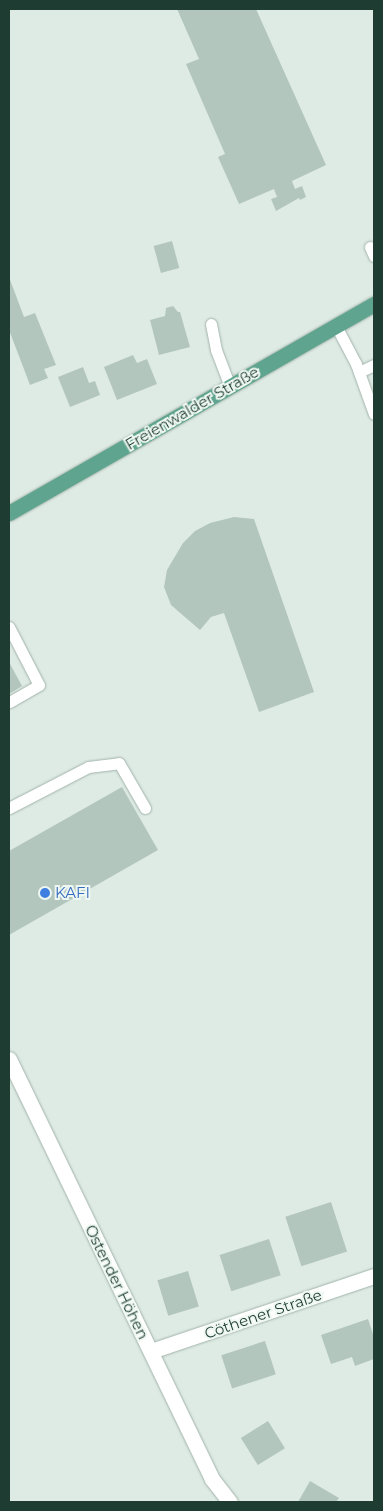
<!DOCTYPE html>
<meta charset="utf-8">
<style>
body{margin:0}
#map{position:relative;width:383px;height:1511px;overflow:hidden;background:#deebe4;font-family:Montserrat,sans-serif}
div>[style]{position:absolute}
[style*='--x']{left:calc(var(--x)*1px);top:calc(var(--y)*1px);width:calc(var(--w)*1px);rotate:calc(var(--a)*1deg)}
.building>*{inset:0;background:#b3c6bd;transform-origin:0 0}
.roads{filter:drop-shadow(0 0 1px #a1b3ab) drop-shadow(0 0 1px #a1b3ab)}
.service>*{height:11px;margin:-5.5px;padding:0 5.5px;transform-origin:5.5px;border-radius:5.5px;background:#fff}
.minor>*{height:15px;margin:-7.5px;padding:0 7.5px;transform-origin:7.5px;border-radius:7.5px;background:#fff}
.primary>*{height:15px;margin:-7.5px;padding:0 7.5px;transform-origin:7.5px;border-radius:7.5px;background:#5ea48e}
.dots>*{width:14px;height:14px;translate:-50% -50%;box-sizing:border-box;border:2px solid #eef7f2;border-radius:50%}
span{translate:-50% -50%;white-space:nowrap;text-align:center;line-height:1.15;-webkit-text-stroke:4px #eef7f2;paint-order:stroke}
.street-label{font-size:15px;color:#1e3c32}
.shop-label{font-size:15px;color:#366cbe}
.left{translate:0 -50%;text-align:left}
.frame{position:absolute;inset:0;border:10px solid #1e3c32;pointer-events:none}
</style>
<div id="map">
<div class="building">
<i style="clip-path:polygon(177px 9px,256px 9px,326px 165px,292px 181px,295px 189px,302px 186px,306px 197px,300px 200px,299px 198px,276px 211px,271px 199px,277px 197px,274px 189px,239px 204px,218px 157px,225px 154px,186px 64px,199px 59px)"></i>
<i style="left:172px;top:241px;width:28px;height:19px;rotate:75deg"></i>
<i style="clip-path:polygon(9px 277px,24px 317px,35px 313px,56px 365px,44px 369px,48px 378px,30px 385px,9px 330px)"></i>
<i style="clip-path:polygon(173px 306px,178px 312px,180px 312px,190px 347px,159px 355px,150px 320px,165px 316px,166px 308px)"></i>
<i style="clip-path:polygon(133px 355px,137px 363px,147px 359px,157px 384px,117px 400px,104px 367px)"></i>
<i style="clip-path:polygon(83px 367px,89px 383px,95px 381px,100px 395px,70px 407px,58px 377px)"></i>
<i style="clip-path:polygon(234px 517px,254px 519px,314px 692px,259px 712px,224px 613px,211px 617px,200px 630px,171px 605px,164px 587px,167px 570px,183px 543px,195px 531px,210px 523px)"></i>
<i style="clip-path:polygon(9px 662px,22px 686px,9px 694px)"></i>
<i style="clip-path:polygon(122px 787px,158px 850px,9px 935px,9px 851px)"></i>
<i style="left:331px;top:1202px;width:52px;height:48px;rotate:72deg"></i>
<i style="left:269px;top:1239px;width:38px;height:52px;rotate:72deg"></i>
<i style="left:188px;top:1271px;width:37px;height:32px;rotate:73deg"></i>
<i style="clip-path:polygon(368px 1319px,374px 1337px,374px 1359px,355px 1366px,352px 1357px,331px 1364px,321px 1335px)"></i>
<i style="left:265px;top:1341px;width:35px;height:46px;rotate:72deg"></i>
<i style="left:268px;top:1421px;width:32px;height:32px;rotate:58deg"></i>
<i style="clip-path:polygon(310px 1481px,339px 1498px,336px 1502px,298px 1502px)"></i>
</div>
<div class="roads">
<div class="service">
<i style="--x:370;--y:247;--w:10;--a:66"></i>
<i style="--x:211;--y:324;--w:26;--a:79"></i>
<i style="--x:216;--y:350;--w:39;--a:69"></i>
<i style="--x:336;--y:326;--w:43;--a:62.2"></i>
<i style="--x:356;--y:364;--w:53;--a:70.2"></i>
<i style="--x:359;--y:372;--w:17;--a:-25"></i>
<i style="--x:9;--y:627;--w:65;--a:62.7"></i>
<i style="--x:39;--y:685;--w:34;--a:150"></i>
<i style="--x:9;--y:808;--w:89;--a:-27.4"></i>
<i style="--x:88;--y:767;--w:31;--a:-7"></i>
<i style="--x:119;--y:763;--w:52;--a:60"></i>
</div>
<div class="minor">
<i style="--x:9;--y:1059;--w:466;--a:64.2"></i>
<i style="--x:212;--y:1479;--w:29;--a:52"></i>
<i style="--x:151;--y:1351;--w:235;--a:-18.6"></i>
</div>
<div class="primary">
<i style="--x:9;--y:513;--w:421;--a:-29.8"></i>
</div>
</div>
<div class="dots">
<i style="left:45px;top:893px;background:#3f7fe0"></i>
</div>
<div class="street-label">
<span style="left:192px;top:408px;rotate:-30deg">Freienwalder Straße</span>
<span style="left:117px;top:1282px;rotate:64deg">Ostender Höhen</span>
<span style="left:263px;top:1314px;rotate:-19deg">Cöthener Straße</span>
</div>
<div class="shop-label">
<span class="left" style="left:55px;top:893px">KAFI</span>
</div>
<div class="frame"></div>
</div>
